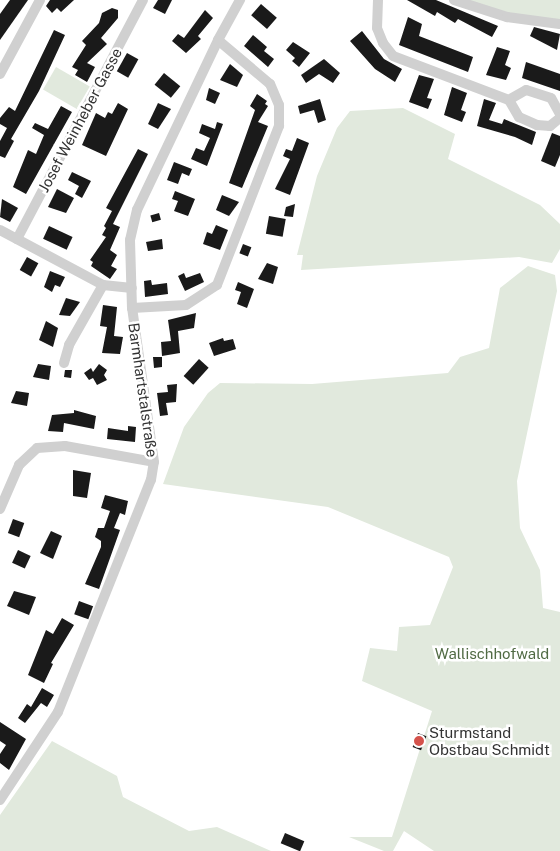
<!DOCTYPE html>
<meta charset="utf-8">
<style>
body{margin:0}
#map{position:relative;width:560px;height:851px;overflow:hidden;background:#fff;font-family:"Public Sans",sans-serif}
div>[style]{position:absolute}
[style*='--x']{left:calc(var(--x)*1px);top:calc(var(--y)*1px);width:calc(var(--w)*1px);rotate:calc(var(--a)*1deg)}
.green>*{inset:0;background:#e1e9dd;transform-origin:0 0}
.building>*{inset:0;background:#1a1a1a;transform-origin:0 0}
.street>*{height:10px;margin:-5px;padding:0 5px;transform-origin:5px;border-radius:5px;background:#d0d0d0}
.dots>*{width:14px;height:14px;translate:-50% -50%;box-sizing:border-box;border:2px solid #fff;border-radius:50%}
span{translate:-50% -50%;white-space:nowrap;text-align:center;line-height:1.15;-webkit-text-stroke:5px #fff;paint-order:stroke}
.street-label{font-size:15px;color:#333}
.park-label{font-size:15px;color:#516b44}
.poi-label{font-size:15px;color:#333}
.left{translate:0 -50%;text-align:left}
</style>
<div id="map">
<div class="green">
<i style="clip-path:polygon(467px 0,560px 0,560px 21px,499px 12px)"></i>
<i style="left:56px;top:67px;width:39px;height:26px;rotate:30deg"></i>
<i style="clip-path:polygon(403px 108px,455px 134px,448px 159px,540px 205px,560px 224px,560px 249px,552px 263px,519px 257px,301px 270px,303px 255px,297px 255px,317px 176px,337px 128px,350px 111px)"></i>
<i style="clip-path:polygon(528px 266px,555px 275px,557px 291px,517px 481px,520px 528px,540px 570px,543px 608px,560px 612px,560px 851px,434px 851px,404px 831px,393px 851px,384px 851px,349px 837px,392px 837px,432px 711px,362px 681px,370px 648px,397px 651px,399px 627px,430px 625px,453px 567px,449px 557px,328px 507px,163px 484px,184px 427px,208px 393px,220px 383px,312px 384px,448px 373px,460px 357px,489px 348px,500px 288px)"></i>
<i style="clip-path:polygon(52px 741px,117px 776px,123px 797px,189px 831px,217px 827px,271px 851px,0 851px,0 815px)"></i>
</div>
<div class="building">
<i style="clip-path:polygon(10px 0,28px 0,0 40px,0 14px)"></i>
<i style="clip-path:polygon(50px 0,74px 0,61px 12px,57px 8px,52px 13px,46px 6px)"></i>
<i style="clip-path:polygon(158px 0,172px 0,165px 14px,153px 8px)"></i>
<i style="clip-path:polygon(407px 0,436px 0,498px 26px,492px 37px,458px 19px,455px 23px,437px 12px,435px 16px)"></i>
<i style="left:261px;top:4px;width:21px;height:15px;rotate:41deg"></i>
<i style="clip-path:polygon(112px 8px,118px 10px,118px 18px,101px 38px,107px 44px,87px 63px,95px 67px,87px 82px,75px 75px,78px 70px,72px 67px,86px 45px,82px 41px,99px 23px,102px 13px)"></i>
<i style="clip-path:polygon(205px 10px,213px 18px,198px 36px,201px 39px,186px 53px,172px 41px,178px 34px,184px 38px)"></i>
<i style="clip-path:polygon(408px 17px,422px 24px,419px 36px,473px 57px,468px 72px,399px 45px)"></i>
<i style="clip-path:polygon(534px 27px,560px 34px,557px 50px,530px 36px)"></i>
<i style="clip-path:polygon(54px 30px,65px 35px,39px 91px,11px 139px,14px 141px,5px 158px,0 156px,0 141px,7px 128px,0 124px,0 118px,9px 107px,15px 111px)"></i>
<i style="clip-path:polygon(362px 31px,384px 59px,402px 69px,395px 82px,375px 69px,350px 41px)"></i>
<i style="clip-path:polygon(253px 35px,267px 47px,264px 51px,274px 59px,268px 67px,244px 46px)"></i>
<i style="clip-path:polygon(293px 42px,310px 53px,299px 67px,292px 61px,295px 58px,286px 50px)"></i>
<i style="clip-path:polygon(497px 47px,510px 51px,505px 65px,511px 68px,506px 80px,486px 75px)"></i>
<i style="left:127px;top:53px;width:13px;height:21px;rotate:29deg"></i>
<i style="clip-path:polygon(324px 59px,340px 73px,333px 83px,319px 74px,306px 83px,301px 75px)"></i>
<i style="clip-path:polygon(526px 62px,560px 74px,560px 91px,522px 78px)"></i>
<i style="clip-path:polygon(230px 64px,243px 75px,237px 87px,220px 80px)"></i>
<i style="left:164px;top:73px;width:21px;height:15px;rotate:39deg"></i>
<i style="clip-path:polygon(419px 75px,434px 79px,427px 98px,432px 99px,428px 109px,409px 102px)"></i>
<i style="clip-path:polygon(452px 87px,467px 93px,461px 110px,466px 112px,462px 122px,444px 115px)"></i>
<i style="clip-path:polygon(209px 88px,220px 93px,215px 104px,206px 100px)"></i>
<i style="clip-path:polygon(257px 94px,267px 101px,265px 104px,268px 106px,258px 122px,268px 126px,242px 188px,229px 183px,255px 110px,250px 106px)"></i>
<i style="clip-path:polygon(320px 99px,326px 120px,318px 123px,314px 110px,300px 114px,298px 106px)"></i>
<i style="clip-path:polygon(484px 99px,496px 103px,489px 120px,502px 124px,504px 119px,536px 132px,532px 145px,515px 137px,477px 126px)"></i>
<i style="clip-path:polygon(118px 103px,128px 109px,106px 156px,82px 145px,96px 113px,105px 118px,108px 112px,112px 114px)"></i>
<i style="clip-path:polygon(158px 103px,171px 109px,158px 129px,148px 124px)"></i>
<i style="clip-path:polygon(61px 106px,72px 112px,26px 194px,13px 187px,28px 150px,36px 154px,44px 135px,32px 128px,35px 123px,48px 129px)"></i>
<i style="clip-path:polygon(217px 122px,223px 124px,207px 166px,191px 159px,196px 148px,204px 151px,210px 138px,199px 133px,202px 124px,215px 129px)"></i>
<i style="clip-path:polygon(552px 133px,560px 136px,560px 155px,555px 167px,541px 161px)"></i>
<i style="clip-path:polygon(297px 138px,309px 143px,290px 195px,275px 189px,290px 159px,283px 156px,286px 149px,292px 151px)"></i>
<i style="clip-path:polygon(138px 149px,148px 154px,113px 224px,120px 227px,110px 250px,117px 255px,111px 266px,117px 269px,110px 279px,91px 266px,93px 262px,90px 260px,106px 237px,102px 235px,106px 228px,104px 226px,112px 211px,106px 208px)"></i>
<i style="clip-path:polygon(174px 162px,192px 169px,189px 176px,182px 173px,178px 184px,167px 180px)"></i>
<i style="clip-path:polygon(72px 172px,91px 181px,82px 198px,75px 194px,79px 186px,68px 180px)"></i>
<i style="clip-path:polygon(57px 189px,74px 198px,66px 213px,48px 207px)"></i>
<i style="clip-path:polygon(175px 191px,195px 199px,188px 216px,174px 211px,178px 201px,172px 199px)"></i>
<i style="clip-path:polygon(222px 195px,239px 202px,229px 216px,216px 210px)"></i>
<i style="clip-path:polygon(2px 199px,18px 208px,10px 222px,0 217px)"></i>
<i style="clip-path:polygon(295px 204px,293px 217px,284px 216px,286px 207px)"></i>
<i style="left:159px;top:213px;width:7px;height:9px;rotate:74deg"></i>
<i style="left:269px;top:216px;width:17px;height:18px;rotate:10deg"></i>
<i style="clip-path:polygon(216px 225px,228px 230px,220px 250px,203px 244px,207px 232px,212px 234px)"></i>
<i style="left:49px;top:226px;width:26px;height:14px;rotate:25deg"></i>
<i style="clip-path:polygon(162px 239px,163px 249px,148px 251px,146px 242px)"></i>
<i style="left:243px;top:244px;width:9px;height:10px;rotate:21deg"></i>
<i style="left:27px;top:257px;width:13px;height:15px;rotate:29deg"></i>
<i style="clip-path:polygon(267px 263px,278px 267px,273px 284px,258px 279px)"></i>
<i style="clip-path:polygon(50px 271px,65px 277px,60px 287px,55px 285px,52px 292px,44px 287px)"></i>
<i style="clip-path:polygon(184px 273px,186px 278px,200px 273px,204px 282px,185px 291px,178px 276px)"></i>
<i style="clip-path:polygon(151px 280px,152px 285px,167px 283px,168px 294px,145px 297px,144px 281px)"></i>
<i style="clip-path:polygon(238px 282px,254px 289px,247px 308px,237px 304px,241px 292px,235px 290px)"></i>
<i style="clip-path:polygon(66px 298px,80px 302px,70px 316px,59px 315px)"></i>
<i style="clip-path:polygon(103px 305px,117px 307px,114px 336px,123px 337px,120px 354px,102px 353px,107px 327px,100px 326px)"></i>
<i style="clip-path:polygon(196px 313px,194px 328px,178px 331px,180px 353px,162px 356px,161px 342px,171px 341px,168px 320px)"></i>
<i style="clip-path:polygon(46px 321px,58px 328px,53px 347px,39px 340px)"></i>
<i style="clip-path:polygon(223px 338px,224px 341px,233px 339px,236px 349px,214px 356px,209px 343px)"></i>
<i style="clip-path:polygon(153px 357px,162px 357px,162px 367px,154px 368px)"></i>
<i style="left:199px;top:359px;width:13px;height:23px;rotate:42deg"></i>
<i style="clip-path:polygon(38px 364px,51px 366px,49px 380px,33px 377px)"></i>
<i style="clip-path:polygon(99px 364px,107px 370px,104px 375px,107px 380px,97px 385px,93px 378px,89px 380px,84px 373px,91px 368px,93px 372px)"></i>
<i style="clip-path:polygon(65px 370px,72px 370px,71px 378px,64px 377px)"></i>
<i style="clip-path:polygon(177px 384px,176px 402px,166px 403px,168px 415px,160px 416px,157px 393px,168px 392px,167px 385px)"></i>
<i style="clip-path:polygon(16px 391px,29px 393px,27px 406px,11px 403px)"></i>
<i style="clip-path:polygon(74px 410px,96px 416px,94px 429px,64px 423px,63px 432px,48px 431px,52px 415px,74px 413px)"></i>
<i style="clip-path:polygon(128px 426px,136px 427px,135px 442px,107px 439px,108px 428px,128px 431px)"></i>
<i style="clip-path:polygon(73px 470px,91px 473px,87px 498px,73px 496px)"></i>
<i style="clip-path:polygon(105px 495px,128px 501px,125px 515px,120px 513px,114px 528px,120px 530px,99px 589px,85px 584px,101px 547px,101px 541px,95px 537px,98px 528px,104px 528px,110px 511px,101px 508px)"></i>
<i style="left:13px;top:519px;width:12px;height:15px;rotate:20deg"></i>
<i style="clip-path:polygon(51px 531px,62px 536px,53px 559px,40px 553px)"></i>
<i style="left:18px;top:550px;width:14px;height:14px;rotate:25deg"></i>
<i style="clip-path:polygon(14px 591px,36px 597px,29px 615px,7px 606px)"></i>
<i style="left:79px;top:601px;width:15px;height:14px;rotate:20deg"></i>
<i style="clip-path:polygon(62px 618px,74px 625px,51px 663px,53px 664px,44px 683px,28px 675px,46px 630px,53px 634px)"></i>
<i style="clip-path:polygon(42px 688px,54px 695px,47px 707px,41px 703px,25px 723px,18px 718px,27px 704px,31px 707px)"></i>
<i style="clip-path:polygon(0 722px,26px 739px,9px 770px,0 763px,0 754px,6px 745px,0 741px)"></i>
<i style="left:418px;top:733px;width:9px;height:15px;rotate:21deg"></i>
<i style="left:285px;top:833px;width:21px;height:11px;rotate:23deg"></i>
</div>
<div class="street">
<i style="--x:378;--y:0;--w:28;--a:92"></i>
<i style="--x:377;--y:28;--w:16;--a:68"></i>
<i style="--x:383;--y:43;--w:16;--a:52"></i>
<i style="--x:393;--y:56;--w:124;--a:20.8"></i>
<i style="--x:454;--y:0;--w:56;--a:17.8"></i>
<i style="--x:507;--y:17;--w:53;--a:7.5"></i>
<i style="--x:0;--y:74;--w:84;--a:-61.6"></i>
<i style="--x:560;--y:114;--w:18;--a:-119"></i>
<i style="--x:551;--y:98;--w:26;--a:-162"></i>
<i style="--x:526;--y:90;--w:20;--a:150"></i>
<i style="--x:509;--y:100;--w:20;--a:60"></i>
<i style="--x:519;--y:117;--w:20;--a:24"></i>
<i style="--x:537;--y:125;--w:13;--a:4"></i>
<i style="--x:550;--y:126;--w:13;--a:-39"></i>
<i style="--x:0;--y:230;--w:117;--a:28.1"></i>
<i style="--x:103;--y:285;--w:29;--a:6"></i>
<i style="--x:17;--y:239;--w:270;--a:-62.2"></i>
<i style="--x:132;--y:308;--w:54;--a:-3.2"></i>
<i style="--x:186;--y:305;--w:37;--a:-33"></i>
<i style="--x:217;--y:285;--w:171;--a:-68.7"></i>
<i style="--x:279;--y:126;--w:21;--a:-90"></i>
<i style="--x:279;--y:105;--w:23;--a:-113"></i>
<i style="--x:270;--y:84;--w:68;--a:-139.8"></i>
<i style="--x:64;--y:363;--w:19;--a:-74"></i>
<i style="--x:69;--y:345;--w:69;--a:-60.5"></i>
<i style="--x:0;--y:509;--w:48;--a:-66.6"></i>
<i style="--x:19;--y:465;--w:25;--a:-43"></i>
<i style="--x:37;--y:448;--w:28;--a:-4"></i>
<i style="--x:65;--y:446;--w:90;--a:10.2"></i>
<i style="--x:0;--y:800;--w:105;--a:-56.6"></i>
<i style="--x:58;--y:712;--w:250;--a:-68.2"></i>
<i style="--x:151;--y:480;--w:18;--a:-81"></i>
<i style="--x:154;--y:462;--w:156;--a:-98.1"></i>
<i style="--x:132;--y:308;--w:68;--a:-91.7"></i>
<i style="--x:130;--y:240;--w:31;--a:-77"></i>
<i style="--x:137;--y:210;--w:188;--a:-64.5"></i>
<i style="--x:218;--y:40;--w:46;--a:-61.2"></i>
</div>
<div class="dots">
<i style="left:419px;top:741px;background:#d4524b"></i>
</div>
<div class="street-label">
<span style="left:80px;top:120px;rotate:-62deg">Josef Weinheber Gasse</span>
<span style="left:143px;top:390px;rotate:82deg">Barmhartstalstraße</span>
</div>
<div class="park-label">
<span style="left:492px;top:654px">Wallischhofwald</span>
</div>
<div class="poi-label">
<span class="left" style="left:429px;top:741px">Sturmstand<br>Obstbau Schmidt</span>
</div>
</div>
